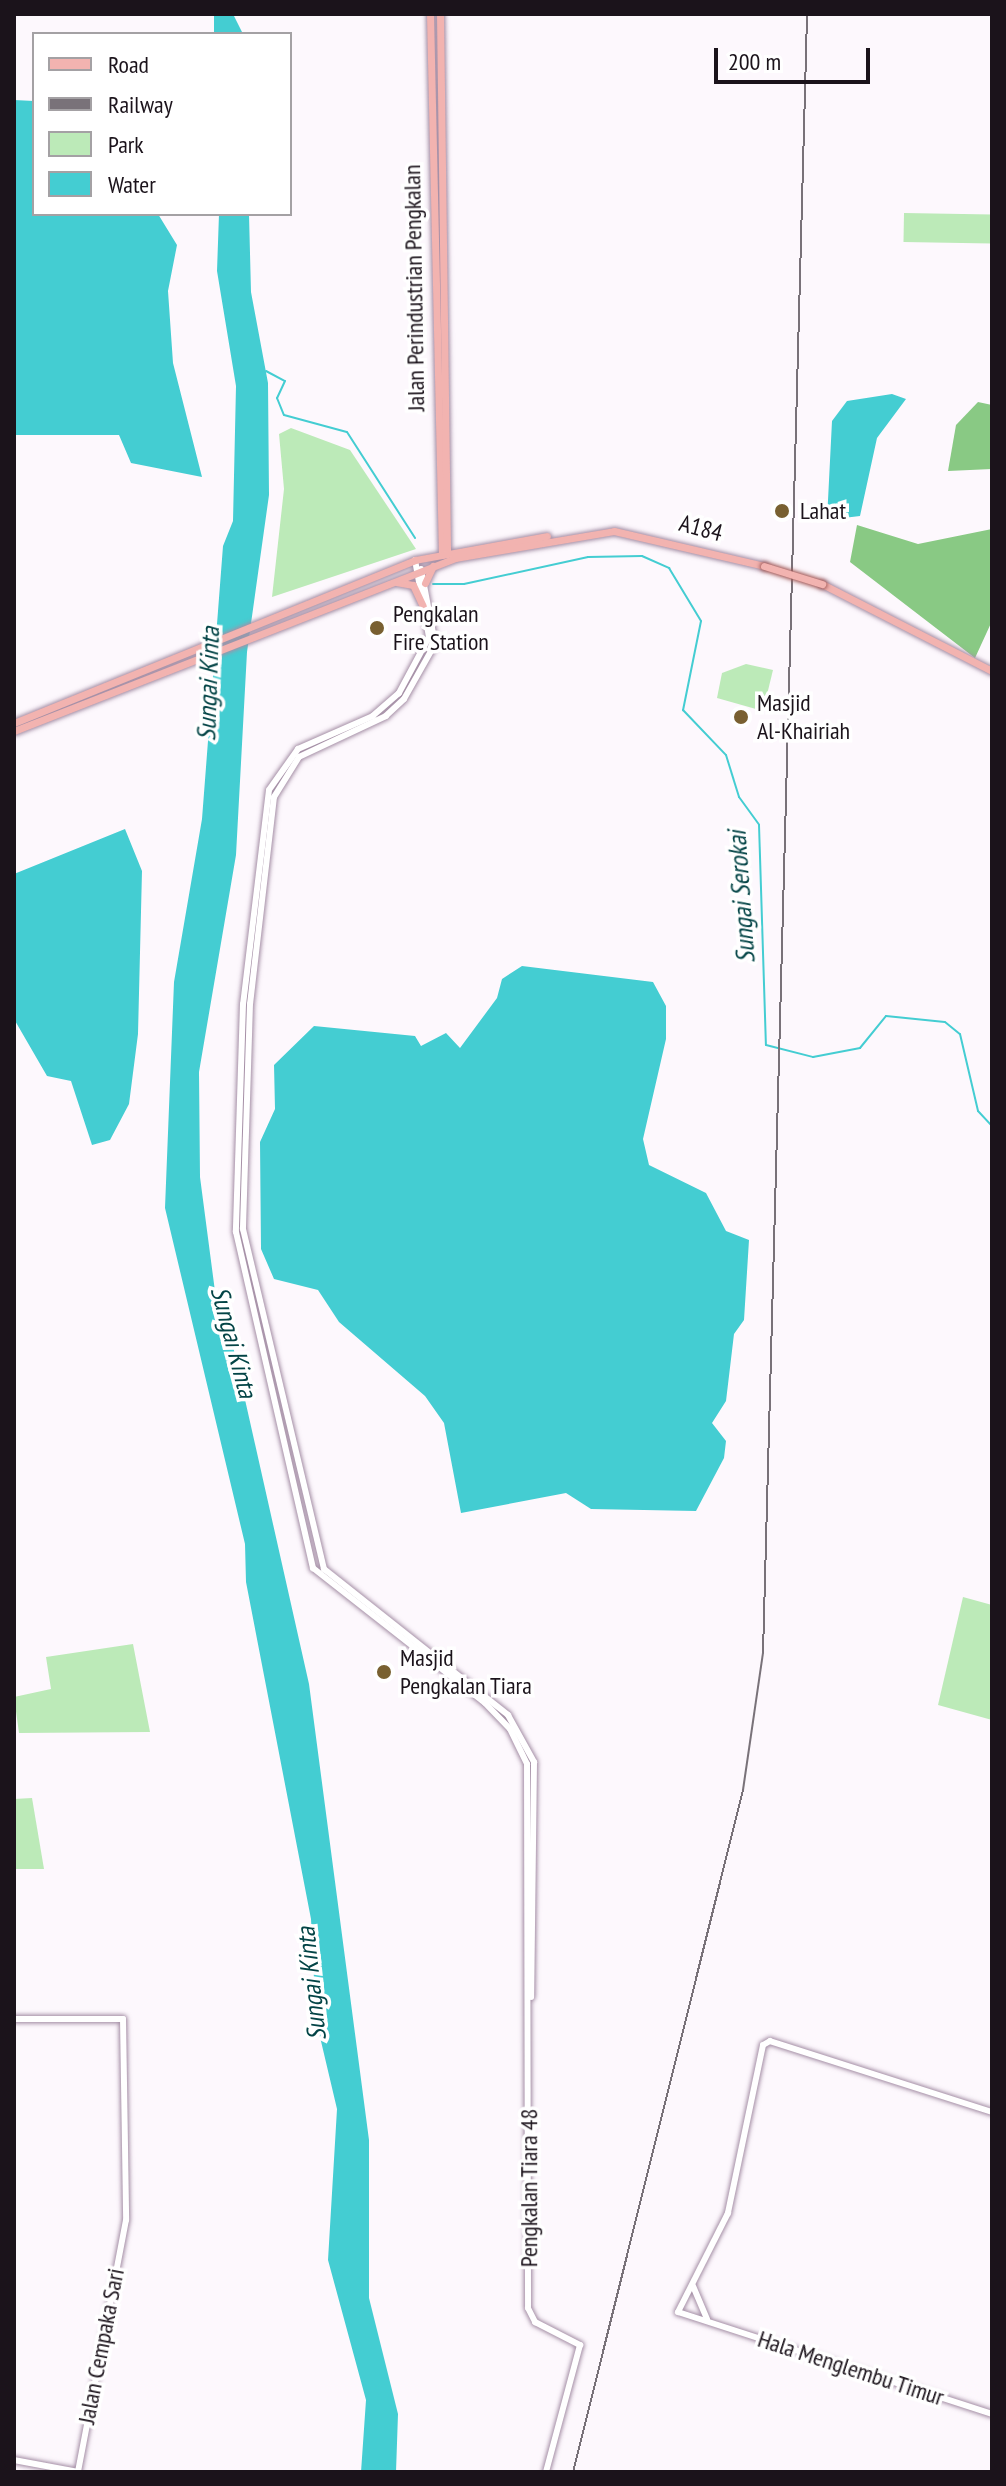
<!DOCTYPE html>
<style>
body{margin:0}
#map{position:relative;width:1006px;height:2486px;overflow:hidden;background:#fdf8fd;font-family:"PT Sans Narrow",sans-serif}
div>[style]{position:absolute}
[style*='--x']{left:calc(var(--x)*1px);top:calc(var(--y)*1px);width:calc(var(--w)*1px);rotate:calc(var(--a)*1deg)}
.green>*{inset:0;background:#bceab8;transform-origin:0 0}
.forest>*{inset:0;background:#89c984}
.water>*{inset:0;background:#44cdd2}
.stream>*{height:2px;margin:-1px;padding:0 1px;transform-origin:1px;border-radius:1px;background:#44cdd2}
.roads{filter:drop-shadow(0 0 2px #a58fa6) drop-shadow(0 0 2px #a58fa6)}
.tertiary>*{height:6px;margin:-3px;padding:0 3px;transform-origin:3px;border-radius:3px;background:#fff}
.primary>*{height:7px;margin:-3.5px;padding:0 3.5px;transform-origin:3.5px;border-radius:3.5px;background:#f2b3b0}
.rail>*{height:2px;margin:-1px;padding:0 1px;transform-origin:1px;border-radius:1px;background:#797279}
.bridges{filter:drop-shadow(0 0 2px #a25a59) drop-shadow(0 0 2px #a25a59)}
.primary-bridge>*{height:7px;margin:-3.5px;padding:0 3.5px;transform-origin:3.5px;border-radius:3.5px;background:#f2b3b0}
.dots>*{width:22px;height:22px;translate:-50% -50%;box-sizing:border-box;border:4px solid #fff;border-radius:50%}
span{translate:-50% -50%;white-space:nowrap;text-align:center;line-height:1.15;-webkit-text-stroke:7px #fff;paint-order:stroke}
.street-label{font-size:24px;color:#1b131b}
.poi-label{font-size:24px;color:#1b131b}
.left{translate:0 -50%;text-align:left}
.water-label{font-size:26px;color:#034446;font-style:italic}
.frame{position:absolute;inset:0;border:16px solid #1b131b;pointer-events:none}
.legend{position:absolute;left:32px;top:32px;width:260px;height:184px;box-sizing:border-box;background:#fff;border:2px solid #a4a1a4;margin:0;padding:10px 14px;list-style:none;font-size:24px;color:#1b131b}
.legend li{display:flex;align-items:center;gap:16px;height:40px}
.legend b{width:40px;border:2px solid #a4a1a4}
.scale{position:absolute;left:714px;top:48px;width:156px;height:36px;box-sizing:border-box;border:4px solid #1b131b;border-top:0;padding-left:10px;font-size:24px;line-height:28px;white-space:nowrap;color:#1b131b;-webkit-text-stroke:6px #fff;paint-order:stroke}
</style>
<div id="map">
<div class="green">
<i style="left:904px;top:213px;width:88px;height:29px;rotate:1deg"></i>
<i style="clip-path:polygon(291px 428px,350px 450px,416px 549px,272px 597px,284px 489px,279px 434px)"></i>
<i style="clip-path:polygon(746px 664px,773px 670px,763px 711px,717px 698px,722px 673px)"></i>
<i style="clip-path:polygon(963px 1597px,992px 1605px,992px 1720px,938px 1705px)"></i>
<i style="clip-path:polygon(133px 1644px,150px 1732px,19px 1733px,14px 1697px,51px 1689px,46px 1657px)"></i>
<i style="clip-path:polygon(32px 1798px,44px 1869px,14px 1869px,14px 1799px)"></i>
</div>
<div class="forest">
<i style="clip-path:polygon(978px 402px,992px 405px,992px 469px,948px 471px,956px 425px)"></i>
<i style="clip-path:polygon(857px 525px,918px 544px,992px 529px,992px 621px,975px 658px,850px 562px)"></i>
</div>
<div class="water">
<i style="clip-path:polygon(214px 14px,233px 14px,243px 34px,214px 34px)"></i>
<i style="clip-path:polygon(14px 100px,34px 101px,34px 214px,158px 214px,177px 245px,168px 291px,173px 363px,202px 477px,131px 463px,119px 435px,14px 435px)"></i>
<i style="clip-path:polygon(219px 214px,249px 214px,251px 292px,268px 383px,269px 495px,247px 652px,236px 855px,199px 1072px,200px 1177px,216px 1299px,228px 1324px,309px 1684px,369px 2140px,369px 2298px,398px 2414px,396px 2472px,361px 2472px,366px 2400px,328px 2260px,337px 2109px,316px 2020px,311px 1919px,246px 1582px,245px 1544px,165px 1208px,174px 982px,202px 819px,223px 546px,233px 521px,236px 386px,217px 271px)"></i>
<i style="clip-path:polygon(892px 394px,906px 399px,877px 438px,860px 516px,827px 520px,832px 421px,847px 401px)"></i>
<i style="clip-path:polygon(125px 829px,142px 871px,138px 1034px,129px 1104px,110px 1140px,92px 1145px,71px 1081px,47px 1076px,14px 1019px,14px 874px)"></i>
<i style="clip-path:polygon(522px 966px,653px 982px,666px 1006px,666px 1039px,643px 1139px,649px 1165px,706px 1193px,726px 1231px,749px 1240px,744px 1320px,734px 1334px,726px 1401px,712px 1423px,726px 1441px,724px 1458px,696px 1511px,591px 1509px,566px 1493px,461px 1513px,444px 1423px,425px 1396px,339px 1322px,318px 1290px,274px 1279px,261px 1249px,260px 1142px,275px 1109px,274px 1065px,314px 1026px,415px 1036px,421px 1046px,446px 1033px,460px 1048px,497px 998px,502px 979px)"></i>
</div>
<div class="stream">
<i style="--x:266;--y:371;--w:21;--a:28"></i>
<i style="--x:285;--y:381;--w:19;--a:115"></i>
<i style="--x:277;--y:398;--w:18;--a:68"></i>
<i style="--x:284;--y:415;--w:65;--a:15.1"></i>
<i style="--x:347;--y:432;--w:126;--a:57.3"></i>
<i style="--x:433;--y:584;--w:31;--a:0"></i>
<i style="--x:464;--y:584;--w:127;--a:-12.3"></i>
<i style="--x:588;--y:557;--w:54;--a:-1.1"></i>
<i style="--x:642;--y:556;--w:30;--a:24"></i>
<i style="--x:669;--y:568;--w:62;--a:58.9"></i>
<i style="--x:701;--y:621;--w:91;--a:101.4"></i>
<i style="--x:683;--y:710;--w:62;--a:46.3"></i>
<i style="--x:726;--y:755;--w:44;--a:72.8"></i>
<i style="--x:739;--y:797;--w:34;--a:54"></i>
<i style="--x:759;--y:825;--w:220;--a:88.2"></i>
<i style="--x:766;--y:1045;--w:49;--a:14.3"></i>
<i style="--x:813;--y:1057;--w:48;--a:-10.8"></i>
<i style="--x:860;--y:1048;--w:41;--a:-50.9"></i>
<i style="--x:886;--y:1016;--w:59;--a:5.8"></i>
<i style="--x:945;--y:1022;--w:19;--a:39"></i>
<i style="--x:960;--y:1034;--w:79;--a:76.8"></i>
<i style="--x:978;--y:1111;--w:21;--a:47"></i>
</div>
<div class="roads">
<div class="tertiary">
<i style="--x:415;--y:560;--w:78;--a:79.7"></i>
<i style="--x:429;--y:637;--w:64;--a:118.2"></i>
<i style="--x:399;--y:693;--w:35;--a:139"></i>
<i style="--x:373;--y:716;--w:82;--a:156.3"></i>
<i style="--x:298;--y:749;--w:50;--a:125.3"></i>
<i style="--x:269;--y:790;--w:216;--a:96.9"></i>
<i style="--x:243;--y:1004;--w:228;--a:91.8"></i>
<i style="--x:236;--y:1232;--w:345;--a:77.1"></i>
<i style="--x:313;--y:1568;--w:219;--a:38.1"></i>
<i style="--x:485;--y:1703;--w:36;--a:46"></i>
<i style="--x:510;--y:1729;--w:39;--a:64"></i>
<i style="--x:527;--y:1764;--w:544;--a:89.89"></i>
<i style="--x:528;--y:2308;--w:16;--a:63"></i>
<i style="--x:535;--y:2322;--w:51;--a:27.1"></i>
<i style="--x:580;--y:2345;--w:131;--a:105"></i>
<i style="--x:421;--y:569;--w:76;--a:79.4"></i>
<i style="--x:435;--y:644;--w:63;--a:119.4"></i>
<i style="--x:404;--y:699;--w:25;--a:137"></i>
<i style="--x:386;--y:716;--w:96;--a:154.8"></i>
<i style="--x:299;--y:757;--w:47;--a:122"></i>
<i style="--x:274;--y:797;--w:208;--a:96.6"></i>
<i style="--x:250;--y:1004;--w:225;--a:91.8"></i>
<i style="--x:243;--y:1229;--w:350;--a:76.6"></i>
<i style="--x:324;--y:1569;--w:235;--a:38.4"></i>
<i style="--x:508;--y:1715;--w:54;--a:61"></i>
<i style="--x:534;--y:1762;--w:235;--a:90.7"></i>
<i style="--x:14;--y:2019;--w:109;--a:0"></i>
<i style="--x:123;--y:2019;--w:201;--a:89.1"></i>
<i style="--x:126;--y:2220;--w:257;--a:100.8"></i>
<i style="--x:78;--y:2472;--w:65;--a:-169.4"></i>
<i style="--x:992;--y:2112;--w:233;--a:-162.3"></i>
<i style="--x:770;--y:2041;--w:8;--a:150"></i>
<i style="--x:763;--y:2045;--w:172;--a:101.8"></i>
<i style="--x:728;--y:2213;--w:111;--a:116.8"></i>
<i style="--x:678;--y:2312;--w:330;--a:18"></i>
<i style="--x:693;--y:2286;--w:36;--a:67"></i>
</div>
<div class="primary">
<i style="--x:430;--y:14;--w:541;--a:88.73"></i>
<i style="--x:440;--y:14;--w:537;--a:89.25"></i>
<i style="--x:396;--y:582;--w:17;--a:10"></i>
<i style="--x:413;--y:585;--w:23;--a:65"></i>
<i style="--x:425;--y:583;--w:19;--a:-65"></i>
<i style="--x:822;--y:584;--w:191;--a:27.1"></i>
<i style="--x:14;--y:723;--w:433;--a:-22.1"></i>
<i style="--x:415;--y:560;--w:134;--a:-10.3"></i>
<i style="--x:14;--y:731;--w:474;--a:-21.4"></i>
<i style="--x:455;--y:558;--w:161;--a:-9.6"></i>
<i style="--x:614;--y:531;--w:154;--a:13.1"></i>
</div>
</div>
<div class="rail">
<i style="--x:573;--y:2472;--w:703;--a:-76"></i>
<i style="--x:743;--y:1790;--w:138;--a:-81.7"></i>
<i style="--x:763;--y:1653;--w:1640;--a:-88.46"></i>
</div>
<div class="bridges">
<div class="primary-bridge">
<i style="--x:764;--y:566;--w:61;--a:17.2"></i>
</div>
</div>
<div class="dots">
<i style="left:782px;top:511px;background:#796031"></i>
<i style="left:377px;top:628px;background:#796031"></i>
<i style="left:741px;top:717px;background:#796031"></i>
<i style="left:384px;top:1672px;background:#796031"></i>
</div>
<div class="street-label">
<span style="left:414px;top:288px;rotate:-91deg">Jalan Perindustrian Pengkalan</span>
<span style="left:701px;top:528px;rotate:15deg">A184</span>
<span style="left:529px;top:2188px;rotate:-90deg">Pengkalan Tiara 48</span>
<span style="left:101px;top:2346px;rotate:-79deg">Jalan Cempaka Sari</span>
<span style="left:851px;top:2368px;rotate:18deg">Hala Menglembu Timur</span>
</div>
<div class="poi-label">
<span class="left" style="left:800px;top:511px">Lahat</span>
<span class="left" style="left:393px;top:628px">Pengkalan<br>Fire Station</span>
<span class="left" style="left:757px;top:717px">Masjid<br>Al-Khairiah</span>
<span class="left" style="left:400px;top:1672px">Masjid<br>Pengkalan Tiara</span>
</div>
<div class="water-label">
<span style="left:208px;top:684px;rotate:-88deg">Sungai Kinta</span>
<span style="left:741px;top:897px;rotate:-94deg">Sungai Serokai</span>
<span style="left:234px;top:1342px;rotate:75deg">Sungai Kinta</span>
<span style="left:311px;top:1984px;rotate:-96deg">Sungai Kinta</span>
</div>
<div class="frame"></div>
<ul class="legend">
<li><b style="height:10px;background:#f2b3b0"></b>Road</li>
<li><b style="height:10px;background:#797279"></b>Railway</li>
<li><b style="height:22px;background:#bceab8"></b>Park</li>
<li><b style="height:22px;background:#44cdd2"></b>Water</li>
</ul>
<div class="scale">200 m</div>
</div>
